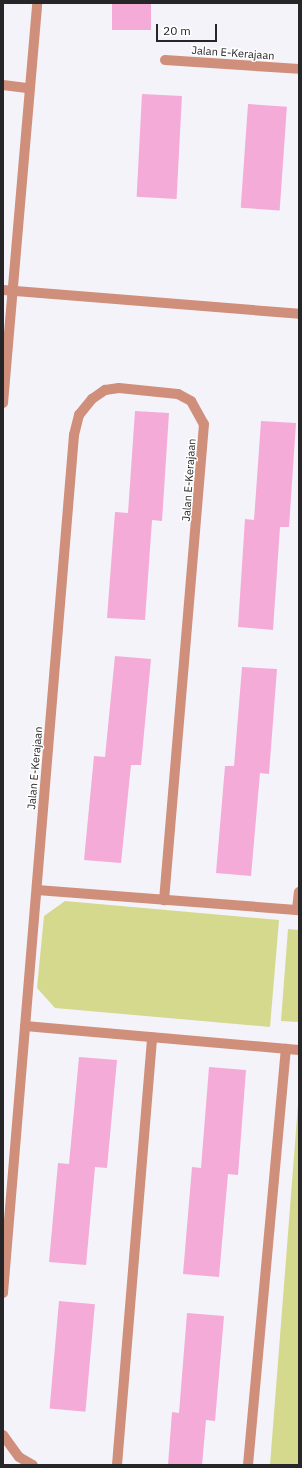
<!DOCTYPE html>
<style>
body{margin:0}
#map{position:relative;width:302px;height:1468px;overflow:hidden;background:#f4f3fa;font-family:"IBM Plex Sans",sans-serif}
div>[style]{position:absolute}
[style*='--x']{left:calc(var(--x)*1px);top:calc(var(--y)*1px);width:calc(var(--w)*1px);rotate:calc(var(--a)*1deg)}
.green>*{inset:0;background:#d5d98d}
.building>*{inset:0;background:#f5abd7;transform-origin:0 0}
.street>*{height:10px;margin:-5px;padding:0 5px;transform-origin:5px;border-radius:5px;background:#d08f7a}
span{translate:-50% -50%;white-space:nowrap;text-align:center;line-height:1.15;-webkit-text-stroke:3px #fff;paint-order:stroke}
.street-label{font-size:11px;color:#262628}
.frame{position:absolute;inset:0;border:4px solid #262628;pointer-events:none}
.scale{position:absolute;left:156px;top:24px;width:61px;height:18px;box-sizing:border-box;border:2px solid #262628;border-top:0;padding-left:5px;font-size:12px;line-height:14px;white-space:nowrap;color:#262628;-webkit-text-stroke:3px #fff;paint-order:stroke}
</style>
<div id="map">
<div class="green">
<i style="clip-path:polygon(65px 901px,279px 920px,270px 1027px,55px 1008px,37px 988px,44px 916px)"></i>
<i style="clip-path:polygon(288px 929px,299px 930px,299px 1022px,281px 1021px)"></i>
<i style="clip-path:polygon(299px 1092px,299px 1465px,270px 1465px)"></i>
</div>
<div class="building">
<i style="left:112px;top:3px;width:39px;height:27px"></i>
<i style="left:142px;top:94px;width:40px;height:103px;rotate:3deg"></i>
<i style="left:248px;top:104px;width:39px;height:104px;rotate:4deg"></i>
<i style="clip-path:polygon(135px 411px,169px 413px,162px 521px,152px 520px,145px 620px,107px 618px,115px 512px,128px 513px)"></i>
<i style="clip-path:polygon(261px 421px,296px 423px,289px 527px,280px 527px,273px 630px,238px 627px,245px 519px,254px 520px)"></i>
<i style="clip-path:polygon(115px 656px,151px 659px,141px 765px,131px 765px,121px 863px,84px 860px,94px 756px,105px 757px)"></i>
<i style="clip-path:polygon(242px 667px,277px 669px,269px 774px,260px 773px,251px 876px,216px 873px,225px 766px,234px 766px)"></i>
<i style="clip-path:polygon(79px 1057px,117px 1060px,107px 1168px,95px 1167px,86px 1265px,49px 1262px,58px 1163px,69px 1164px)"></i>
<i style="clip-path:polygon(209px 1067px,246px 1070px,238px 1175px,228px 1174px,219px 1277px,183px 1274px,192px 1167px,201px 1168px)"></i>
<i style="left:59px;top:1301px;width:36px;height:108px;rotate:5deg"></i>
<i style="clip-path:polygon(187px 1313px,224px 1316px,215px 1421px,206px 1420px,202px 1465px,168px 1465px,172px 1412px,179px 1413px)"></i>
</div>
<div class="street">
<i style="--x:165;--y:60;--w:134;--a:3.8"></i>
<i style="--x:3;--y:85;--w:26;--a:7"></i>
<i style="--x:3;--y:290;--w:297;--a:4.6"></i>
<i style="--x:3;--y:403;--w:401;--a:-85.1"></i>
<i style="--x:37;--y:890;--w:263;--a:4.4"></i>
<i style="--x:297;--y:910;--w:18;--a:-84"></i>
<i style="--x:25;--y:1026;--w:275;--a:5"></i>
<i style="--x:3;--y:1293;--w:861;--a:-85.27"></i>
<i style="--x:74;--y:435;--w:21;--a:-76"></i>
<i style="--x:79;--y:415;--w:21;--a:-51"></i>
<i style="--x:92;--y:399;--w:16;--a:-35"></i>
<i style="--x:105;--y:390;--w:14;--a:-8"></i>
<i style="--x:119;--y:388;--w:59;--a:5.8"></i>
<i style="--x:178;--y:394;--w:15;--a:28"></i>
<i style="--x:191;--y:401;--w:26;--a:61"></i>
<i style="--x:204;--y:424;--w:478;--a:94.8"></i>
<i style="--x:3;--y:1435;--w:27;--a:54"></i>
<i style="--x:19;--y:1457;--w:16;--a:30"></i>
<i style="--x:117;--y:1465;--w:429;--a:-85.3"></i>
<i style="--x:248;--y:1465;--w:418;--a:-84.8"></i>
</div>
<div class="street-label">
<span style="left:233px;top:53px;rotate:4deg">Jalan E-Kerajaan</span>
<span style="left:189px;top:480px;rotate:-86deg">Jalan E-Kerajaan</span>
<span style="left:35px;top:768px;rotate:-85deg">Jalan E-Kerajaan</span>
</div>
<div class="frame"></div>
<div class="scale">20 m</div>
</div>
